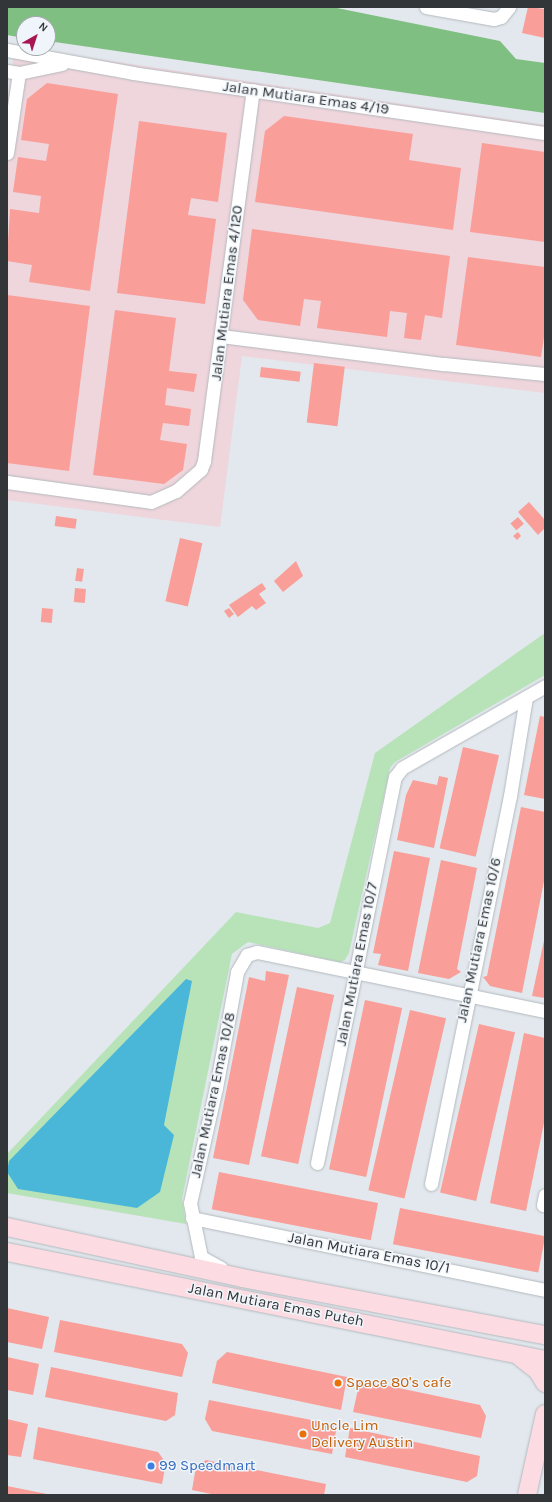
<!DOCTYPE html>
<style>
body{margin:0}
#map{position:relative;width:552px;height:1502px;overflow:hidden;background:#e2e8ed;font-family:Karla,sans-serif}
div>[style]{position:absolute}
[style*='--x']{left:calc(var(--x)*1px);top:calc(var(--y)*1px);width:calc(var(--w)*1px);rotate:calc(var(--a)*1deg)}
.industrial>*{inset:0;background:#efd5dc}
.green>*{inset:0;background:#b8e3b8}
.forest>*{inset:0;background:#7fbf81}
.water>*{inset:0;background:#4ab7d9}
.building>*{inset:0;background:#f99e98;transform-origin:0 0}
.roads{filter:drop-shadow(0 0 1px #b3b9be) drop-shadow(0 0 1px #b3b9be)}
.street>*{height:13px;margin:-6.5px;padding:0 6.5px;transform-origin:6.5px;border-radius:6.5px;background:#fff}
.secondary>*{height:18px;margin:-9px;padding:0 9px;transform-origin:9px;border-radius:9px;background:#fcdce2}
.dots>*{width:11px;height:11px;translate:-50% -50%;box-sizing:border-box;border:2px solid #eff5fa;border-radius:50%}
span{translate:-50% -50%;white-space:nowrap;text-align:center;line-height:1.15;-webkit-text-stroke:3px #eff5fa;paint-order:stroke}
.street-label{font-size:15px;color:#333638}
.food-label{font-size:15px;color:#c56008}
.left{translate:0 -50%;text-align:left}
.shop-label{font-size:15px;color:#366cbe}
.frame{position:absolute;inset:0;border:8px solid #333638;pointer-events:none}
.north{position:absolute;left:16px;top:16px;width:40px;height:40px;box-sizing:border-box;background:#eff5fa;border:1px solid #a4a9ac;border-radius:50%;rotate:39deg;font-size:11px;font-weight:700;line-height:16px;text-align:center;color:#333638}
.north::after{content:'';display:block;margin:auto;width:14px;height:18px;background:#a71652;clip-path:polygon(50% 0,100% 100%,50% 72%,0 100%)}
</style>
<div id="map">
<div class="industrial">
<i style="clip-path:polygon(15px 47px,545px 125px,545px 393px,242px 356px,220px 527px,7px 500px,7px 104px)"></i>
</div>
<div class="green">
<i style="clip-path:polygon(545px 633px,545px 675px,395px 762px,390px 768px,349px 953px,345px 960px,340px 962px,248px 942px,232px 954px,182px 1199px,186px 1224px,7px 1193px,7px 1154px,236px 912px,318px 928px,330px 923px,375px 753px)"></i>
</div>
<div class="forest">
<i style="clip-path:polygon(7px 7px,332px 7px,500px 41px,516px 59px,545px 63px,545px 113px,48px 41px,48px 24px,24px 24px,24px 38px,7px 35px)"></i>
</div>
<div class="water">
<i style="clip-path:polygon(186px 979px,192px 981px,164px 1125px,174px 1135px,160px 1192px,137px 1208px,18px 1189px,7px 1172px,9px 1161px)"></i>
</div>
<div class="building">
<i style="clip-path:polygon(528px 7px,545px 9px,545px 38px,522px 33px)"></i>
<i style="clip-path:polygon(47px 83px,118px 94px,90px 291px,29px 282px,32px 265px,7px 261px,10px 209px,39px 213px,41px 196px,13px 192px,18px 157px,46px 161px,49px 144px,21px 140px,27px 99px)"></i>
<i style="clip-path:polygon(284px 116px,413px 134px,409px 160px,461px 168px,453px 230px,255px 202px,265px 131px)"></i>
<i style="clip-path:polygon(139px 121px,227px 133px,218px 202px,191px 198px,188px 215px,216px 219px,205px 304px,117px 293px)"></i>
<i style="clip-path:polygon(482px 143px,545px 152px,545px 242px,470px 232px)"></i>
<i style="clip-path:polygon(252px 229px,450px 256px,442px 318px,425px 315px,421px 340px,404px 338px,407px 313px,390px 311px,387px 337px,317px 328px,321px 301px,304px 299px,300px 326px,258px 320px,243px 300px)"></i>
<i style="clip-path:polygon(468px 257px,545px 267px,545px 330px,541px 357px,456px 345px)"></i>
<i style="clip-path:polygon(7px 295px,90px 306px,69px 471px,7px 463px)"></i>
<i style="clip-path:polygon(115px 310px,176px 318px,169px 371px,197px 374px,194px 392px,167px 388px,165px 405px,191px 409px,189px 426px,163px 423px,160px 440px,187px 444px,183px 470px,164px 484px,93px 475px)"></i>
<i style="left:314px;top:363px;width:31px;height:60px;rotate:7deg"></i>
<i style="left:261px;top:367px;width:40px;height:10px;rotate:7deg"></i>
<i style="clip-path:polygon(529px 502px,545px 520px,545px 528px,538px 535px,518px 512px)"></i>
<i style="left:56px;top:516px;width:21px;height:10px;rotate:8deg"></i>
<i style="left:518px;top:517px;width:9px;height:10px;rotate:49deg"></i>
<i style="clip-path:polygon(518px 532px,521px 536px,517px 540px,513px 536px)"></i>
<i style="left:180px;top:538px;width:23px;height:65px;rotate:13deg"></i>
<i style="clip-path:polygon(296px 561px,303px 576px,283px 592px,274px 581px)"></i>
<i style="left:77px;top:568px;width:7px;height:13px;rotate:8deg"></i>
<i style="clip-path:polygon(262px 583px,266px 589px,259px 594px,266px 603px,256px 610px,252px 606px,238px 617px,229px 605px)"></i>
<i style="left:75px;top:588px;width:11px;height:14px;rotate:5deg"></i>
<i style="left:42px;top:608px;width:11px;height:14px;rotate:5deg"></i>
<i style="clip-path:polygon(229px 608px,234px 614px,229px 618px,224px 611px)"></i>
<i style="clip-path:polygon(540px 716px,545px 717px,545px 799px,524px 795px)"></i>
<i style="left:463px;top:747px;width:37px;height:104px;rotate:13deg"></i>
<i style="clip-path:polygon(439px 776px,448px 778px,434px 848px,397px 840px,406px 795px,413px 780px,437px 785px)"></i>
<i style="clip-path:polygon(521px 807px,545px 812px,545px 876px,522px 993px,490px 986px,483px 977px,487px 976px)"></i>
<i style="clip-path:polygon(394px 851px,430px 858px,408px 971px,378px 965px,381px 954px,373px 953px)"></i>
<i style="clip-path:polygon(441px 860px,477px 868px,457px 969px,461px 972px,449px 979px,418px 973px)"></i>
<i style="clip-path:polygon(545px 936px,545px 998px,532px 996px)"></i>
<i style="clip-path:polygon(266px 971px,289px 975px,249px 1165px,213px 1158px,249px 977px,265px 981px)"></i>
<i style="left:297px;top:987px;width:38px;height:173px;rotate:12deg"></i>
<i style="left:365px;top:1000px;width:38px;height:173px;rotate:12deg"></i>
<i style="left:410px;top:1010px;width:37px;height:185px;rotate:13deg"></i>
<i style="left:479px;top:1024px;width:37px;height:173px;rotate:13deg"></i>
<i style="clip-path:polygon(524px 1033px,545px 1038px,545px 1118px,526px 1211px,490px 1203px)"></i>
<i style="left:219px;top:1172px;width:162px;height:38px;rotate:11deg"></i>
<i style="left:400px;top:1208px;width:148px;height:37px;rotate:11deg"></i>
<i style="clip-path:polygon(7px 1308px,49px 1317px,42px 1349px,7px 1342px)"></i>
<i style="clip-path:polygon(60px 1320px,182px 1344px,188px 1353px,182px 1377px,54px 1352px)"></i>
<i style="clip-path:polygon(227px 1352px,347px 1377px,341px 1410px,212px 1383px,217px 1361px)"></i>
<i style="clip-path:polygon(7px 1357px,39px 1364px,33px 1395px,7px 1390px)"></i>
<i style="clip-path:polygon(51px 1367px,178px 1393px,175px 1415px,166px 1421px,45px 1397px)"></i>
<i style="clip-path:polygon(360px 1380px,480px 1405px,486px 1416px,481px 1438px,353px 1412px)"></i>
<i style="clip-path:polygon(209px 1400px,337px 1425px,332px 1454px,212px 1431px,205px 1419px)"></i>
<i style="clip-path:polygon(7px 1419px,28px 1424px,21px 1457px,7px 1455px)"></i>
<i style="clip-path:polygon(38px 1427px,158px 1452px,166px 1463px,162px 1484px,33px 1459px)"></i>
<i style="clip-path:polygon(350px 1428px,480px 1456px,477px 1476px,467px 1482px,345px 1457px)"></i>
<i style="clip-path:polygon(206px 1460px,326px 1484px,324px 1495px,216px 1495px,192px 1490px,196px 1467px)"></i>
<i style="clip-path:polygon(7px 1486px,47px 1494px,47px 1495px,7px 1495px)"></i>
</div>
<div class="roads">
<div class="street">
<i style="--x:426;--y:7;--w:69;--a:10"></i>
<i style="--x:494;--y:19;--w:7;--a:-16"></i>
<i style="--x:501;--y:17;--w:13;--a:-51"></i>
<i style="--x:7;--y:50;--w:128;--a:10.3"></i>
<i style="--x:133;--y:73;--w:416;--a:8.3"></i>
<i style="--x:7;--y:71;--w:12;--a:9"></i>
<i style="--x:19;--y:73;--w:44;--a:-11.8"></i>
<i style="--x:7;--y:153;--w:81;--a:-81.5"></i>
<i style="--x:221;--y:336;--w:225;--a:7.2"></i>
<i style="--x:444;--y:364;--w:101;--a:5.7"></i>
<i style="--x:7;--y:482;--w:145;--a:7.9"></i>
<i style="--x:151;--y:502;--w:27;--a:-24"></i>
<i style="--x:176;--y:491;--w:33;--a:-41"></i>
<i style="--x:201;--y:469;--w:9;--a:-69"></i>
<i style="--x:204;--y:461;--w:374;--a:-82.5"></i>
<i style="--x:317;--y:1163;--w:394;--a:-78.6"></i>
<i style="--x:395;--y:777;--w:11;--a:-52"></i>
<i style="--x:402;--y:768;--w:165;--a:-29.8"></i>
<i style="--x:431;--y:1184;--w:396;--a:-78.5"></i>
<i style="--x:510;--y:796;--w:100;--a:-80.8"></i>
<i style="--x:543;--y:1205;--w:10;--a:-79"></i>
<i style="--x:192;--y:1218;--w:360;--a:11.5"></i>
<i style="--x:221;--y:1268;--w:23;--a:-151"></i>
<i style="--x:201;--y:1257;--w:55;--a:-101.5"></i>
<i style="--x:190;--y:1203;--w:118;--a:-77.3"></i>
<i style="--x:216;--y:1088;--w:118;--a:-79.7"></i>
<i style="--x:237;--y:972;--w:20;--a:-60"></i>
<i style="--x:247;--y:955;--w:10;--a:-17"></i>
<i style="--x:257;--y:952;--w:294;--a:11.6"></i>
</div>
<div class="secondary">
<i style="--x:7;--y:1227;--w:240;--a:12.2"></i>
<i style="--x:242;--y:1278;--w:308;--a:10.7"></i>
<i style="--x:7;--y:1252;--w:549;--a:11.35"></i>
<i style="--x:520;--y:1357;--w:23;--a:38"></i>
<i style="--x:538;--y:1371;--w:14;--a:60"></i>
<i style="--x:527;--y:1495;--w:83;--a:-77.5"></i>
</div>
</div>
<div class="dots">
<i style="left:338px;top:1383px;background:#e8710a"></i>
<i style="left:303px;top:1434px;background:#e8710a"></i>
<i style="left:151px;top:1466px;background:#3f7fe0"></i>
</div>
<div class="street-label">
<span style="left:306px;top:98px;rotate:8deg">Jalan Mutiara Emas 4/19</span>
<span style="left:227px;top:293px;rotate:-83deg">Jalan Mutiara Emas 4/120</span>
<span style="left:479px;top:940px;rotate:-78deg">Jalan Mutiara Emas 10/6</span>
<span style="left:357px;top:964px;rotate:-79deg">Jalan Mutiara Emas 10/7</span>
<span style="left:213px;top:1095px;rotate:-78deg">Jalan Mutiara Emas 10/8</span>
<span style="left:369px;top:1253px;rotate:11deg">Jalan Mutiara Emas 10/1</span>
<span style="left:276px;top:1305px;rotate:11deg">Jalan Mutiara Emas Puteh</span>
</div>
<div class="food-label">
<span class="left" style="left:346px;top:1383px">Space 80's cafe</span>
<span class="left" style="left:311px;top:1434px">Uncle Lim<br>Delivery Austin</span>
</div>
<div class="shop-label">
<span class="left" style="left:159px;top:1466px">99 Speedmart</span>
</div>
<div class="frame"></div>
<div class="north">N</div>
</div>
